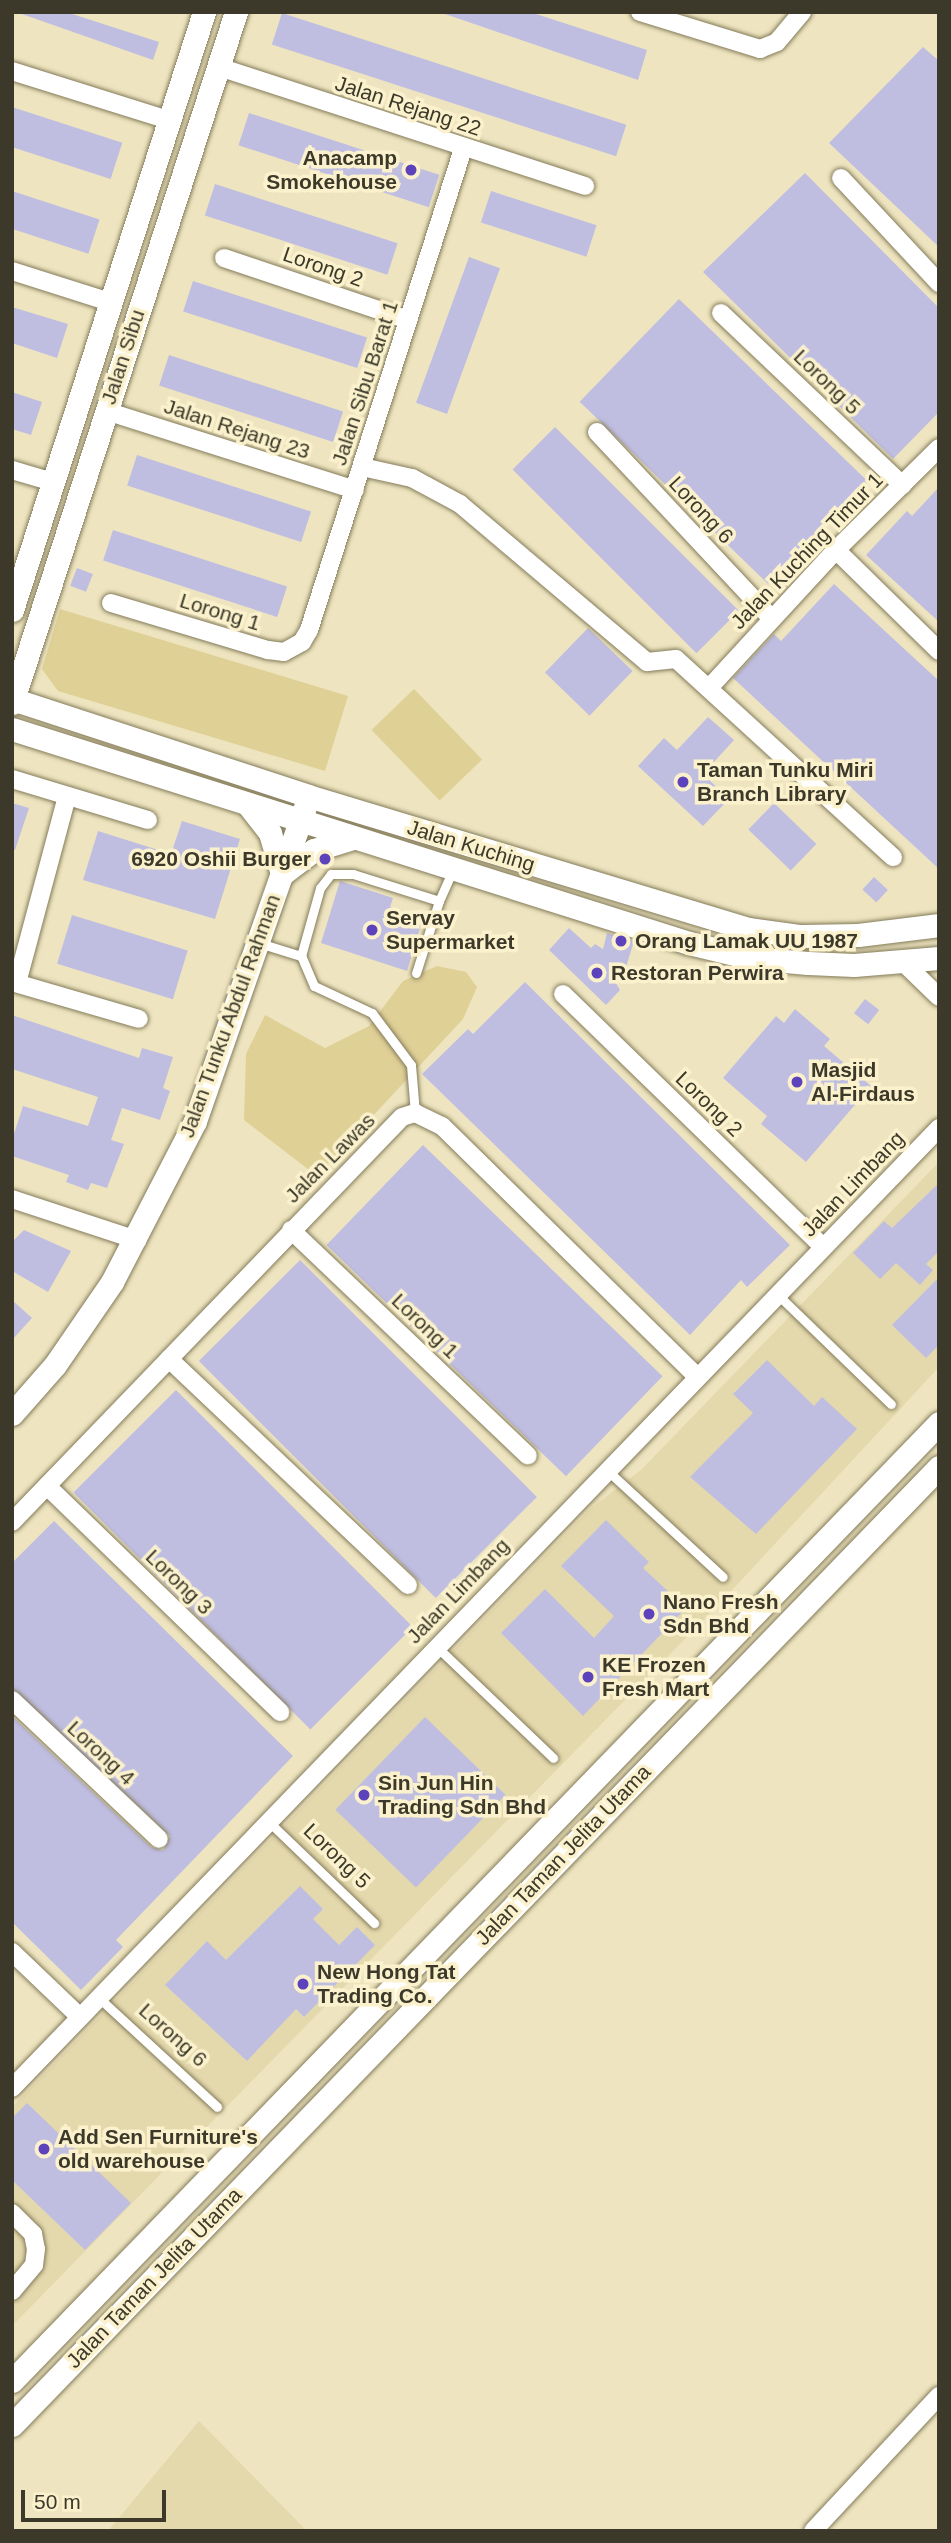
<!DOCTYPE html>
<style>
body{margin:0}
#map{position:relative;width:951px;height:2543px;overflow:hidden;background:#eee5c0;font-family:Helvetica,sans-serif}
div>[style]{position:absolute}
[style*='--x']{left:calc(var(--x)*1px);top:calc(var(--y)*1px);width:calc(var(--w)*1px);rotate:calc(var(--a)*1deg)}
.built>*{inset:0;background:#e4d9ad}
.green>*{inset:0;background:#dfd096;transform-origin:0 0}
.building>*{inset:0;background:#bfbee1;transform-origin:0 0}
.roads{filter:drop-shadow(0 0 2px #847b5a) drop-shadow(0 0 2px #847b5a)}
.service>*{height:9px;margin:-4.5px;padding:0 4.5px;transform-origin:4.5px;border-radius:4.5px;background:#fff}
.minor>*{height:18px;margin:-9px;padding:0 9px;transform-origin:9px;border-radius:9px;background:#fff}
.tertiary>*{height:23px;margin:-11.5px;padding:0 11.5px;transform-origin:11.5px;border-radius:11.5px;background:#fff}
.dots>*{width:19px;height:19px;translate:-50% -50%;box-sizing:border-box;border:4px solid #fbf2cd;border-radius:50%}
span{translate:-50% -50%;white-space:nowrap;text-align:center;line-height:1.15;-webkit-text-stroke:7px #fbf2cd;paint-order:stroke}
.street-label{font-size:21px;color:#3c392a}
.poi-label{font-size:21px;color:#3c392a;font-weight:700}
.right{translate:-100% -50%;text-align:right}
.left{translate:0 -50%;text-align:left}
.frame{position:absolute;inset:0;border:14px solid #3c392a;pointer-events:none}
.scale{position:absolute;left:21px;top:2490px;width:145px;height:32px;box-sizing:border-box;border:4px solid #3c392a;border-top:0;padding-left:9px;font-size:21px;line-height:24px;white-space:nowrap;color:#3c392a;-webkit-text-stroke:5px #fbf2cd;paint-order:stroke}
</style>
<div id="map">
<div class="built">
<i style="clip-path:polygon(939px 1162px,939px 1367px,721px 1602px,12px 2326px,12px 2107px,590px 1509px,641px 1470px)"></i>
<i style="clip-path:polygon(199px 2421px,307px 2531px,108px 2531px)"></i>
</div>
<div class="green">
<i style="clip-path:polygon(60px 609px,348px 696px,325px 771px,58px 691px,42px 669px)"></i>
<i style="left:414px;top:689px;width:98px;height:59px;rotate:46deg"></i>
<i style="clip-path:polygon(437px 966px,466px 972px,477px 987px,463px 1019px,317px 1176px,244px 1120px,246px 1054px,265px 1015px,325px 1048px,369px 1026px,403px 981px)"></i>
</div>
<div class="building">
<i style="clip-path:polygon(16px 12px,66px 12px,159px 42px,153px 60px)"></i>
<i style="clip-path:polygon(439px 12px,530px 12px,647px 50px,638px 80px)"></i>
<i style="left:282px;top:13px;width:362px;height:33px;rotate:18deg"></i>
<i style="clip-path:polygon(923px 47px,939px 61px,939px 247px,829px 143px)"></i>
<i style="left:12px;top:107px;width:116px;height:38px;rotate:18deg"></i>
<i style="left:249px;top:113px;width:200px;height:34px;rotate:18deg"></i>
<i style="clip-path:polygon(805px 173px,939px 308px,939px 412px,893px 459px,703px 272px)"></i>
<i style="left:215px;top:184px;width:192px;height:33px;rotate:18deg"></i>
<i style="left:12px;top:191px;width:92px;height:36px;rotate:18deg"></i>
<i style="left:491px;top:191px;width:111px;height:33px;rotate:18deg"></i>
<i style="left:469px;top:257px;width:33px;height:155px;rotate:20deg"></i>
<i style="left:193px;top:281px;width:183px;height:32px;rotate:18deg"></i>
<i style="left:679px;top:299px;width:262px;height:143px;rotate:44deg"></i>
<i style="clip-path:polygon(12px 307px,68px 324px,57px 358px,12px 343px)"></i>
<i style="left:169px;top:355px;width:183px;height:32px;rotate:18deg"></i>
<i style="clip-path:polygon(12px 392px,42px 402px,31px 435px,12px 429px)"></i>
<i style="left:555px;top:427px;width:260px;height:60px;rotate:45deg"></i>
<i style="left:137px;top:455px;width:183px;height:32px;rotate:18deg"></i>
<i style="clip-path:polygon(939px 487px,939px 622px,866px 555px,907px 511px,912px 516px)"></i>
<i style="left:113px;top:530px;width:183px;height:32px;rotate:18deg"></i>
<i style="left:77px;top:568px;width:17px;height:19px;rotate:21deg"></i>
<i style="clip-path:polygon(834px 584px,939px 681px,939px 869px,733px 678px,774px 634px,781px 641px)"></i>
<i style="left:588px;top:628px;width:62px;height:62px;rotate:44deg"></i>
<i style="clip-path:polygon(708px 717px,734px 740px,703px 774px,729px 799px,703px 826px,638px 766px,664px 738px,677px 750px)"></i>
<i style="clip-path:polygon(12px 803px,29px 808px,15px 850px,12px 849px)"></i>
<i style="left:774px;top:803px;width:59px;height:37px;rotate:44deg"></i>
<i style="clip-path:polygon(182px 821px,240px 839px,215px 919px,83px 880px,98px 831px,171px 854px)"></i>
<i style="left:874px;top:877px;width:19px;height:17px;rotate:43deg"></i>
<i style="clip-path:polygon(340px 881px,393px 898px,390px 907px,423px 918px,407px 971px,321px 943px)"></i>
<i style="left:72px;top:915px;width:121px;height:51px;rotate:17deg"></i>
<i style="clip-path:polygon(569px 928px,591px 948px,595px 944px,603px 949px,607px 933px,634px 941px,626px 967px,614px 980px,620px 990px,606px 1005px,549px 950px)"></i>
<i style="clip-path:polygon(525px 982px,790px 1245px,747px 1287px,741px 1280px,690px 1335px,422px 1074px,468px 1029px,473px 1034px)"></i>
<i style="left:865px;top:999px;width:18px;height:18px;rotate:38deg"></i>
<i style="clip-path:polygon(795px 1009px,830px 1039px,824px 1046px,871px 1086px,806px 1162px,761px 1124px,767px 1116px,723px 1078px,776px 1016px,784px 1023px)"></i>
<i style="clip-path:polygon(12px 1015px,139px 1058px,142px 1048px,173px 1057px,163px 1088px,170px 1091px,160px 1120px,122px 1108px,111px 1140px,124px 1144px,107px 1188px,91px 1183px,88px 1190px,66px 1182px,69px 1175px,12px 1156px,12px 1140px,23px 1106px,88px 1126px,98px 1097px,12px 1069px)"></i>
<i style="left:423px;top:1145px;width:333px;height:139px;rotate:44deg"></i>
<i style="clip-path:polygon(939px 1183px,939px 1251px,926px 1264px,933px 1270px,920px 1285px,896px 1263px,880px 1279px,853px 1253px,884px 1221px,892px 1228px)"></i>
<i style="clip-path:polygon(24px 1230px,71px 1251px,48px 1292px,12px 1271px,12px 1242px)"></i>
<i style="left:300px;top:1260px;width:335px;height:143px;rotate:45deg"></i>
<i style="clip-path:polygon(939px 1277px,939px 1345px,926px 1358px,892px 1325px)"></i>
<i style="clip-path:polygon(12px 1300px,32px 1318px,12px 1340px)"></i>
<i style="clip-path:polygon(767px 1360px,814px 1406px,822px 1397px,857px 1429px,756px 1534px,690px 1477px,753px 1413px,733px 1394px)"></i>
<i style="left:176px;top:1390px;width:335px;height:145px;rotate:45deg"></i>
<i style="clip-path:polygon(606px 1520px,649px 1562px,643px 1568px,686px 1608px,583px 1716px,501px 1633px,545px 1589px,594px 1638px,614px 1616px,561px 1566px)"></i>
<i style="clip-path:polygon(54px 1521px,293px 1756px,116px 1940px,123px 1947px,81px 1990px,12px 1922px,12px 1716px,151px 1847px,163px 1850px,170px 1836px,12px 1689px,12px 1563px)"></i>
<i style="left:425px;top:1717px;width:112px;height:129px;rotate:44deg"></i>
<i style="clip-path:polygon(300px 1886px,323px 1909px,313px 1919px,339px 1945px,357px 1927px,375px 1945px,304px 2017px,296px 2009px,247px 2061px,165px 1985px,207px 1941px,226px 1960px)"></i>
<i style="clip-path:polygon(27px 2103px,131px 2203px,85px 2250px,12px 2180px,12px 2118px)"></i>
</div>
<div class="roads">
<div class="service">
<i style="--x:259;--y:943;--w:44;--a:17.2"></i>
<i style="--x:416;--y:973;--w:76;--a:-72.3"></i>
<i style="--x:415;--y:1113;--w:48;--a:-94.8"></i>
<i style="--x:411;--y:1065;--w:65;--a:-126.9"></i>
<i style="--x:372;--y:1013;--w:64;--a:-155"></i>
<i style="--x:314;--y:986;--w:33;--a:-113"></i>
<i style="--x:301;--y:956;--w:71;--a:-74.4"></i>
<i style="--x:320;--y:888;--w:18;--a:-52"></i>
<i style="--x:331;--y:874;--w:22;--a:0"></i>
<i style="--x:353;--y:874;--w:90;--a:17.4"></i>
<i style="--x:439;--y:901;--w:34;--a:-66"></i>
<i style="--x:778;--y:1295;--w:157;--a:44"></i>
<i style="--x:608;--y:1471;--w:156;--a:42.7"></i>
<i style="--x:436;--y:1646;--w:162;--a:43.7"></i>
<i style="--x:269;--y:1822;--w:146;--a:43.9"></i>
<i style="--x:98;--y:1997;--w:162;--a:42.7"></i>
</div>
<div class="minor">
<i style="--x:640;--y:12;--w:126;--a:17.1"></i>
<i style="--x:760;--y:49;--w:18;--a:-22"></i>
<i style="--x:777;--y:42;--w:39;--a:-50"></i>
<i style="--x:219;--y:67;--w:385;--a:18"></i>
<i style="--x:12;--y:71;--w:164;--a:17.4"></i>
<i style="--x:841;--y:178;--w:144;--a:47"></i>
<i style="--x:224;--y:258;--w:194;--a:18.6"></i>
<i style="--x:12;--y:271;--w:103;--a:17.6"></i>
<i style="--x:721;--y:313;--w:250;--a:43.5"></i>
<i style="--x:106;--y:411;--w:261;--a:17.6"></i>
<i style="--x:597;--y:432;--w:255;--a:46.9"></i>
<i style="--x:362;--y:467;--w:51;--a:12.4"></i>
<i style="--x:412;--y:478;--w:55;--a:28.4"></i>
<i style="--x:460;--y:504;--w:245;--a:40.2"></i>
<i style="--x:647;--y:662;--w:29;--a:-6"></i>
<i style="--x:676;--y:659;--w:294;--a:42.4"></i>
<i style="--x:12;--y:470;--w:43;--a:16.3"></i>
<i style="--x:836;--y:550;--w:144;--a:44.4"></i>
<i style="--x:111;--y:603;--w:164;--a:16.7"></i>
<i style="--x:268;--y:650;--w:16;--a:7"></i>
<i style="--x:284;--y:652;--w:21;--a:-29"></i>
<i style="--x:302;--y:642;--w:14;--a:-60"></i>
<i style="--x:309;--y:630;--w:505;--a:-72.25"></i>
<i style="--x:709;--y:688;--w:188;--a:-47.4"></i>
<i style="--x:836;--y:550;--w:145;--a:-44.7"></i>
<i style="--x:12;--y:779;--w:142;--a:16.8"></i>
<i style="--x:903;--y:962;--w:50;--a:44.2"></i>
<i style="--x:12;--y:982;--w:132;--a:16.2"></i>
<i style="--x:17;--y:983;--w:193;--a:-75"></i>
<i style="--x:563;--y:994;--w:363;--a:44.2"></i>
<i style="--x:12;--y:1199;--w:132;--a:18.2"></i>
<i style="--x:291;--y:1230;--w:327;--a:43.6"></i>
<i style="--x:169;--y:1359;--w:329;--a:43.4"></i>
<i style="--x:47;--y:1486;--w:325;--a:44.1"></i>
<i style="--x:12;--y:1522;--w:562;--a:-46.08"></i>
<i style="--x:402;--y:1117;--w:14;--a:-17"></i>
<i style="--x:415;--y:1113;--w:30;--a:26"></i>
<i style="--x:442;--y:1126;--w:358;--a:44.5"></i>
<i style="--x:12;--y:1700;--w:202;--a:43.4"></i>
<i style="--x:12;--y:1952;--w:94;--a:43.7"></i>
<i style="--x:12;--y:2088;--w:1335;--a:-46"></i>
<i style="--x:12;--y:2213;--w:30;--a:45"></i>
<i style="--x:33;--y:2234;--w:15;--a:79"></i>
<i style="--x:36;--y:2249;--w:16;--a:97"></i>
<i style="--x:34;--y:2265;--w:34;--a:130"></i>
<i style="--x:813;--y:2531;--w:185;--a:-47"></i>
</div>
<div class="tertiary">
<i style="--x:12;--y:610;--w:628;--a:-72.2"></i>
<i style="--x:12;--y:699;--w:311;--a:18.1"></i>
<i style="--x:308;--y:796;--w:460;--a:16.8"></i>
<i style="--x:748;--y:929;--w:51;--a:7.8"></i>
<i style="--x:799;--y:936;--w:59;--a:-1"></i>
<i style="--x:858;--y:935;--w:82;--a:-7"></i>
<i style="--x:12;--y:703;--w:726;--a:-72.04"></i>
<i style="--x:12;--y:729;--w:710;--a:17.54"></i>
<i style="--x:689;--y:943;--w:64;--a:13.6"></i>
<i style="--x:751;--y:958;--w:57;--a:5"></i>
<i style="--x:808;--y:963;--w:46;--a:2.5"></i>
<i style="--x:854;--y:965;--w:85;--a:-4.7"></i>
<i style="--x:249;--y:806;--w:34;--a:52"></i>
<i style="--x:270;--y:833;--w:43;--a:73.7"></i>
<i style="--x:282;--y:874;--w:40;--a:-37"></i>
<i style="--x:314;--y:850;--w:39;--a:-17"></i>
<i style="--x:12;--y:1414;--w:65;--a:-48.7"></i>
<i style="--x:55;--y:1365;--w:101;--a:-55.5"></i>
<i style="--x:112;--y:1282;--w:181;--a:-62.7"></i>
<i style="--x:195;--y:1121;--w:330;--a:-70.7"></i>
<i style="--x:12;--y:2381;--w:1333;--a:-45.94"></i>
<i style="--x:12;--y:2425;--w:1333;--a:-45.94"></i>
</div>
</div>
<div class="dots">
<i style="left:411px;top:170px;background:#5c43bb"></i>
<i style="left:683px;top:782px;background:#5c43bb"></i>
<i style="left:325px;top:859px;background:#5c43bb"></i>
<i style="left:372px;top:930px;background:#5c43bb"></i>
<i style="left:621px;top:941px;background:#5c43bb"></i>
<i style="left:597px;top:973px;background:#5c43bb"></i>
<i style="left:797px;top:1082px;background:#5c43bb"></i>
<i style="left:649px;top:1614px;background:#5c43bb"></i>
<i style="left:588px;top:1677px;background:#5c43bb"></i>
<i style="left:364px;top:1795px;background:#5c43bb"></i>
<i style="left:303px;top:1984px;background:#5c43bb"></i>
<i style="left:44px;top:2149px;background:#5c43bb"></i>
</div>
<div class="street-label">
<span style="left:408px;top:106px;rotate:18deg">Jalan Rejang 22</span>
<span style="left:323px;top:267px;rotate:19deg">Lorong 2</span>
<span style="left:123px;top:357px;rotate:-72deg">Jalan Sibu</span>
<span style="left:827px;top:382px;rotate:44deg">Lorong 5</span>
<span style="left:365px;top:383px;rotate:-72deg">Jalan Sibu Barat 1</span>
<span style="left:237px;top:429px;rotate:18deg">Jalan Rejang 23</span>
<span style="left:701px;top:510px;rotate:47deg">Lorong 6</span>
<span style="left:807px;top:551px;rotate:-46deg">Jalan Kuching Timur 1</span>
<span style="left:220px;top:612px;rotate:17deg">Lorong 1</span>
<span style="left:471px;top:846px;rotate:17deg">Jalan Kuching</span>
<span style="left:230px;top:1016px;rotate:-70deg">Jalan Tunku Abdul Rahman</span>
<span style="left:709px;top:1104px;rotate:44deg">Lorong 2</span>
<span style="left:330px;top:1158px;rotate:-45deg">Jalan Lawas</span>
<span style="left:853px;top:1184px;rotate:-46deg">Jalan Limbang</span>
<span style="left:425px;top:1326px;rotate:44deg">Lorong 1</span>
<span style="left:179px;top:1582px;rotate:44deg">Lorong 3</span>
<span style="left:458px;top:1591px;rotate:-46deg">Jalan Limbang</span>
<span style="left:101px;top:1753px;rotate:43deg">Lorong 4</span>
<span style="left:563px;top:1855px;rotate:-46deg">Jalan Taman Jelita Utama</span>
<span style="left:337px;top:1856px;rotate:44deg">Lorong 5</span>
<span style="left:173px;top:2035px;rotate:42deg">Lorong 6</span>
<span style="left:154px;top:2278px;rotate:-46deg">Jalan Taman Jelita Utama</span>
</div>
<div class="poi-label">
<span class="right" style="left:397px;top:170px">Anacamp<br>Smokehouse</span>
<span class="left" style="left:697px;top:782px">Taman Tunku Miri<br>Branch Library</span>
<span class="right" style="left:311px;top:859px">6920 Oshii Burger</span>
<span class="left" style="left:386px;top:930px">Servay<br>Supermarket</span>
<span class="left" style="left:635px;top:941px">Orang Lamak UU 1987</span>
<span class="left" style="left:611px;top:973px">Restoran Perwira</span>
<span class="left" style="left:811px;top:1082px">Masjid<br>Al-Firdaus</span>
<span class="left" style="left:663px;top:1614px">Nano Fresh<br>Sdn Bhd</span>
<span class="left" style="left:602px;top:1677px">KE Frozen<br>Fresh Mart</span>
<span class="left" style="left:378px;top:1795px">Sin Jun Hin<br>Trading Sdn Bhd</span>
<span class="left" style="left:317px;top:1984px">New Hong Tat<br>Trading Co.</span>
<span class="left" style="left:58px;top:2149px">Add Sen Furniture's<br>old warehouse</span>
</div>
<div class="frame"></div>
<div class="scale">50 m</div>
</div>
